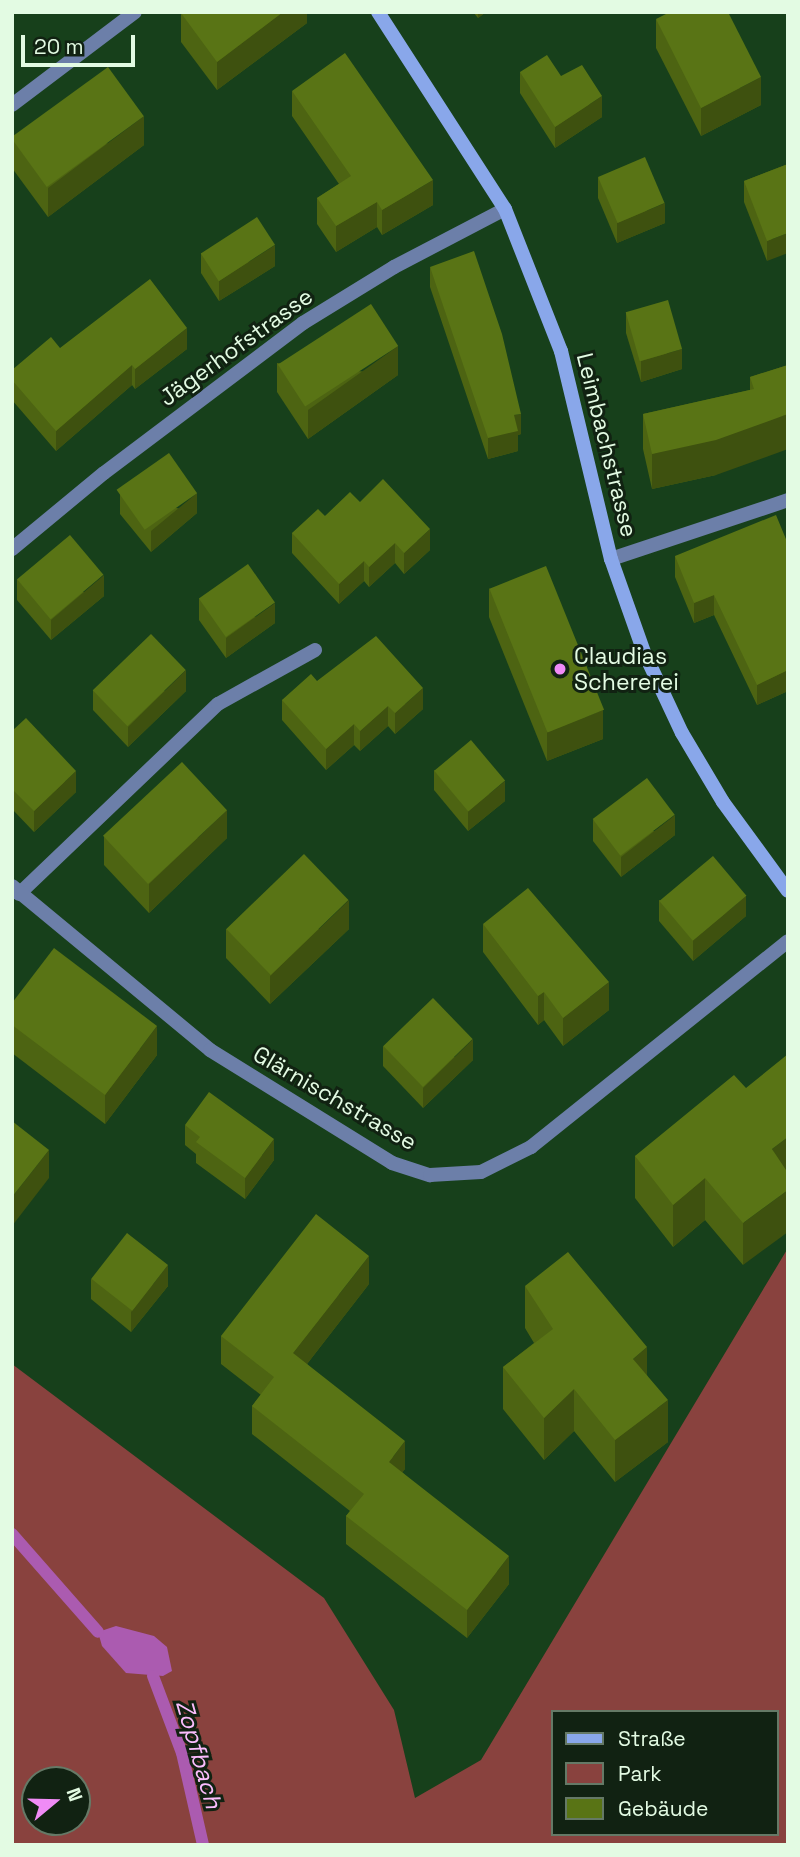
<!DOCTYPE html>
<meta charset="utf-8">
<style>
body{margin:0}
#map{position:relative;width:800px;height:1857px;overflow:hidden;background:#17401b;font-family:"Space Grotesk",sans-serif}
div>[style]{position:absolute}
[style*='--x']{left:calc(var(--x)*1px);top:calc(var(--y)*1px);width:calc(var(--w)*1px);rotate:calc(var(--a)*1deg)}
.green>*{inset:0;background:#89423e}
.water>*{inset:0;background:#ab5bb0}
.stream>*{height:12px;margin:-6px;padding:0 6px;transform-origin:6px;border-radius:6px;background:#ab5bb0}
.lane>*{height:14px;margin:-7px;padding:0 7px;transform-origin:7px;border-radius:7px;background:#6c7fa9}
.street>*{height:14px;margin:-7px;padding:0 7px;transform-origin:7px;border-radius:7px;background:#6c7fa9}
.secondary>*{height:14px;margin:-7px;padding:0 7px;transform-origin:7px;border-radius:7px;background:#89a7ea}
.wall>*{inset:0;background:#4d6412}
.shaded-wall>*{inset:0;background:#3e510f}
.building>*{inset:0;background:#597415;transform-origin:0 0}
.dots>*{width:19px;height:19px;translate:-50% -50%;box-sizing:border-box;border:4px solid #112212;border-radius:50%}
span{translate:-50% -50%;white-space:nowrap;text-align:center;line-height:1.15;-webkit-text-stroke:6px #112212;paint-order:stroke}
.street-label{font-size:23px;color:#e3fbe3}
.poi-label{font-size:23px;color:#e3fbe3}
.left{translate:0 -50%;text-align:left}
.water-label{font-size:24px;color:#fbbdfd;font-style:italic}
.frame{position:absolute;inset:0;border:14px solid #e3fbe3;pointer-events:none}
.legend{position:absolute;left:551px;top:1710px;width:228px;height:126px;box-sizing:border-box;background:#112212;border:2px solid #657966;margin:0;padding:9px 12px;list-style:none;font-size:21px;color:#e3fbe3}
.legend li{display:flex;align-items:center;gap:14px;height:35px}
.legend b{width:35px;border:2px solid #657966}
.north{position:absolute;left:21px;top:1766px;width:70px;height:70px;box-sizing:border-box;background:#112212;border:2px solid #657966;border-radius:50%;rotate:71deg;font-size:19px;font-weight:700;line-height:28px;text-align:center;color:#e3fbe3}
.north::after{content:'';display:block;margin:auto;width:24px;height:32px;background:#f08bf6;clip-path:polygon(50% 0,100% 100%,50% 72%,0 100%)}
.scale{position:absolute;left:21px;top:35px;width:114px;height:32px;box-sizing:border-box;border:4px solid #e3fbe3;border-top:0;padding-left:9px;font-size:21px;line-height:24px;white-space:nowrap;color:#e3fbe3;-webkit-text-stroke:5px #112212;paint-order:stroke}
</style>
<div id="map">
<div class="green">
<i style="clip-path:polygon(evenodd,788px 1248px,788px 1845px,12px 1845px,12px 1364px,324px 1598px,394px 1710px,415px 1798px,481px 1760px,788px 1248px,553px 1712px,777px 1712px,777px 1834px,553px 1834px,553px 1712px,788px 1248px,35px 1780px,77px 1780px,77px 1822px,35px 1822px,35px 1780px)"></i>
</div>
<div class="water">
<i style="clip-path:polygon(116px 1626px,154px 1636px,167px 1647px,172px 1671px,163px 1676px,126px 1673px,102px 1646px,98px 1632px)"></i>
</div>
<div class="stream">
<i style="--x:12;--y:1534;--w:130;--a:48.7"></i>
<i style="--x:153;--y:1676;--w:82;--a:69.4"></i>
<i style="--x:182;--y:1753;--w:94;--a:77.1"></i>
</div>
<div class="lane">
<i style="--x:19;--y:894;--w:275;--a:-43.7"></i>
<i style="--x:218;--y:704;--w:111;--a:-29.1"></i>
</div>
<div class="street">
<i style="--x:12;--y:105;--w:154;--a:-37.1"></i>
<i style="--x:12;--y:549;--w:119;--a:-39.6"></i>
<i style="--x:104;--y:473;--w:249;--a:-37"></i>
<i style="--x:303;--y:323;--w:107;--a:-31.6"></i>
<i style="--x:394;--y:267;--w:125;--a:-27.6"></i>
<i style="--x:611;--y:559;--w:187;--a:-18.4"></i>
<i style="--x:12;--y:886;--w:257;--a:39.6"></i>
<i style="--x:210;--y:1050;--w:214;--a:31.8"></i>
<i style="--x:392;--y:1163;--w:40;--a:18"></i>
<i style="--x:430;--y:1175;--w:51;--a:-3.4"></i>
<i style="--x:481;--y:1172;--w:56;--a:-26.6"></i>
<i style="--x:531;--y:1147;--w:329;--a:-38.7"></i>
</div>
<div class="secondary">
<i style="--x:378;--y:12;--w:234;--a:57.2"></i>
<i style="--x:505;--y:209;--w:153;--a:68.5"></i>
<i style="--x:561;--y:351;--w:214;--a:76.5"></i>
<i style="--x:611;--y:559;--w:99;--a:70.5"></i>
<i style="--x:644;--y:652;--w:89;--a:64.9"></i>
<i style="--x:682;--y:733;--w:80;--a:59.3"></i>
<i style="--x:723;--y:802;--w:110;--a:53.9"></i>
</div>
<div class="wall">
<i style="clip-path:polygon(307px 12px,307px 23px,217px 90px,181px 42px,181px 13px)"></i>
<i style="clip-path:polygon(473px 12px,486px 12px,478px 18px)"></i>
<i style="clip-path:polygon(656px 19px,761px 105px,701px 136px,656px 48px)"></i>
<i style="clip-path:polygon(520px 72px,561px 76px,602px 117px,555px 148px,520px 93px)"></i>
<i style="clip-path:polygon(292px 91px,433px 205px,382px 235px,377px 227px,336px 252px,317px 224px,317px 198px,339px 184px,292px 116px)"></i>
<i style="clip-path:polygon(12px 139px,144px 145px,48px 217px,12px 168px)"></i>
<i style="clip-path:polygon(788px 164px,767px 261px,744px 202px,744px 181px)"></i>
<i style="clip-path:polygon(598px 177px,665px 223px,617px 243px,598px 198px)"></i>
<i style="clip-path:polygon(201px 253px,275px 266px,219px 301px,201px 273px)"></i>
<i style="clip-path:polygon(430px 267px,521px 434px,518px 435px,518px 451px,488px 459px,430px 287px)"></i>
<i style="clip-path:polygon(626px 312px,682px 369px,641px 382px,626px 333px)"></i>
<i style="clip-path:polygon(60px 348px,187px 349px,135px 389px,132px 385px,56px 451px,12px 400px,12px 370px)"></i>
<i style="clip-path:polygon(277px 363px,398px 375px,308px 439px,277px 392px)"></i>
<i style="clip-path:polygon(788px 365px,716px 475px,652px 489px,643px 449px,643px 414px,750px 390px,750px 377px)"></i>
<i style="clip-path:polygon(120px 494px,197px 513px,151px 552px,120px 514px)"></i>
<i style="clip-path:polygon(360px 502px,430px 550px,404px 574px,395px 563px,369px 587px,364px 581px,339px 604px,292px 553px,292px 533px,325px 516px)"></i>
<i style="clip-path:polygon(788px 544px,788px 691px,757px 705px,714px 615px,694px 623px,675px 577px,675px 556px)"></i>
<i style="clip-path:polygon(17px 579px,104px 596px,51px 640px,17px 600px)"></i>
<i style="clip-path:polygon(489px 588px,603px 739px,547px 761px,489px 617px)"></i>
<i style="clip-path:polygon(199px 599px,275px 623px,226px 658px,199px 620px)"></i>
<i style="clip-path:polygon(317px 681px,423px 709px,395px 734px,388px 726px,360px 751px,354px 745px,326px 770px,282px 720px,282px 700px)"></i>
<i style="clip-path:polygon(93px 690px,186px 691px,128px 747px,93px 710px)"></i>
<i style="clip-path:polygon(12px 731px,76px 792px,34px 832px,12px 809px)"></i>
<i style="clip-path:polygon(434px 770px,505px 801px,468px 831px,434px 790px)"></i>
<i style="clip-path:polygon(593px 820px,675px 835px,621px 877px,593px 841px)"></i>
<i style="clip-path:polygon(104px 837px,227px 838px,149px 913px,104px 865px)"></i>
<i style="clip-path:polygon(659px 900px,746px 916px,693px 961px,659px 921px)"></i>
<i style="clip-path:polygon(483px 924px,609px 1010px,563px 1046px,544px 1020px,538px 1025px,483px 952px)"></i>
<i style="clip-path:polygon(226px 929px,349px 929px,270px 1004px,226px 958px)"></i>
<i style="clip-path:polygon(12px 1003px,157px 1055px,105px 1124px,12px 1053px)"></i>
<i style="clip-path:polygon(383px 1046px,473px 1060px,423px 1108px,383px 1066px)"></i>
<i style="clip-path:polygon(746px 1088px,743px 1265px,705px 1220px,673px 1247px,635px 1198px,635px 1156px)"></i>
<i style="clip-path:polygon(185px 1125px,274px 1160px,245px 1199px,196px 1163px,196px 1154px,185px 1145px)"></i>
<i style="clip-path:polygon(91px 1279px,168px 1286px,131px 1332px,91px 1299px)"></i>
<i style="clip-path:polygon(369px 1284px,307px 1364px,405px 1469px,402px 1472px,509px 1584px,467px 1638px,346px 1544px,346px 1516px,350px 1511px,252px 1434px,252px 1406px,261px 1395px,221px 1364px,221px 1336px)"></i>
<i style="clip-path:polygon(525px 1286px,647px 1375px,668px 1442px,615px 1482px,574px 1431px,544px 1460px,503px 1409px,503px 1367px,534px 1343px,525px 1328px)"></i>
</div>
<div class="shaded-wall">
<i style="clip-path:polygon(283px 12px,307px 12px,307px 23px,217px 90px,217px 62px)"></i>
<i style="clip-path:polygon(478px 12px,486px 12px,478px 18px)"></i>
<i style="clip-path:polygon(761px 77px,761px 105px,701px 136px,701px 108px)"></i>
<i style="clip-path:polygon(602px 96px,602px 117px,555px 148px,555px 127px)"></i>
<i style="clip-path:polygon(144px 116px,144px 145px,48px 217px,48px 188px)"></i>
<i style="clip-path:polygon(433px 180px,433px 205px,382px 235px,382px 210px)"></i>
<i style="clip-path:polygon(377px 202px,377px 227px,336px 252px,336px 226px)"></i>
<i style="clip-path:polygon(665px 203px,665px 223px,617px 243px,617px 223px)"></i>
<i style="clip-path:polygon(788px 233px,788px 253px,767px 261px,767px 241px)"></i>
<i style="clip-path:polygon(275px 245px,275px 266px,219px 301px,219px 281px)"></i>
<i style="clip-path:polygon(187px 328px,187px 349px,135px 389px,135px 369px)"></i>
<i style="clip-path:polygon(398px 346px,398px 375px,308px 439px,308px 410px)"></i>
<i style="clip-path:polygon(682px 349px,682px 369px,641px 382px,641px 361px)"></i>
<i style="clip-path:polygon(132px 365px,132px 385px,56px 451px,56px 431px)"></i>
<i style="clip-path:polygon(521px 414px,521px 434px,518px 435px,518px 451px,488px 459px,488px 438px,514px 415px)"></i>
<i style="clip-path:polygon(788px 414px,788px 449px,716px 475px,652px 489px,652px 454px)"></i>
<i style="clip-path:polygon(197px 493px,197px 513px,151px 552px,151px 531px)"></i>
<i style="clip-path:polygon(430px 529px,430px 550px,404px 574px,404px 553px)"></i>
<i style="clip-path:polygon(395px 543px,395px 563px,369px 587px,369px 567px)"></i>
<i style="clip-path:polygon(364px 561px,364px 581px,339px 604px,339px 584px)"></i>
<i style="clip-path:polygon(104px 575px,104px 596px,51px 640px,51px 620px)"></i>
<i style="clip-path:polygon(714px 595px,714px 615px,694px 623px,694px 603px)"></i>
<i style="clip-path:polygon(275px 603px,275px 623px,226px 658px,226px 638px)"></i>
<i style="clip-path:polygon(186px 670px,186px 691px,128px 747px,128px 727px)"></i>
<i style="clip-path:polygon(788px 670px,788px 691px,757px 705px,757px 685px)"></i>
<i style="clip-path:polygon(423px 688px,423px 709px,395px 734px,395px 713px)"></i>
<i style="clip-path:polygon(388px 706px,388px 726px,360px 751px,360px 731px)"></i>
<i style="clip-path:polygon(603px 710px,603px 739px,547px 761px,547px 732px)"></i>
<i style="clip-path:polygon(354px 724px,354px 745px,326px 770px,326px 749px)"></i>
<i style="clip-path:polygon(76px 771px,76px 792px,34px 832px,34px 811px)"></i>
<i style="clip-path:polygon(505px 781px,505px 801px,468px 831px,468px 811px)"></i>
<i style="clip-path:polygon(227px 810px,227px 838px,149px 913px,149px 884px)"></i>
<i style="clip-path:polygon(675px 815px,675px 835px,621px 877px,621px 857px)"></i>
<i style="clip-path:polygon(746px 896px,746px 916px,693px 961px,693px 940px)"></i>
<i style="clip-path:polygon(349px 900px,349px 929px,270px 1004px,270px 976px)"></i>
<i style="clip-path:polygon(609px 982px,609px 1010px,563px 1046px,563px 1018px)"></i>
<i style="clip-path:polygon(544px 992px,544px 1020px,538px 1025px,538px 996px)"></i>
<i style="clip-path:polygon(157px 1026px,157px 1055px,105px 1124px,105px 1095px)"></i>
<i style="clip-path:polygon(473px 1039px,473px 1060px,423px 1108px,423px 1088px)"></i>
<i style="clip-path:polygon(788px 1137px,788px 1179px,772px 1149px)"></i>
<i style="clip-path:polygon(274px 1139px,274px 1160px,245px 1199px,245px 1178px)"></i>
<i style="clip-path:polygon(49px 1150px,49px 1178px,12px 1226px,12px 1197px)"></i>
<i style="clip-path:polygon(705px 1178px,705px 1220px,673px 1247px,673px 1205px)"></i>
<i style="clip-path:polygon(788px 1190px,788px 1232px,743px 1265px,743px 1223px)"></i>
<i style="clip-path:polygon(369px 1256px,369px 1284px,293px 1382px,293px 1353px)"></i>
<i style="clip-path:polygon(168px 1265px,168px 1286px,131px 1332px,131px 1312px)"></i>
<i style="clip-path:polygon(647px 1347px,647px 1389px,633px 1359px)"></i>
<i style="clip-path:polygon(574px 1389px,574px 1431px,544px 1460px,544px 1418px)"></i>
<i style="clip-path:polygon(668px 1400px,668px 1442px,615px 1482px,615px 1440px)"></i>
<i style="clip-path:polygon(405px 1441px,405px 1469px,389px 1490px,389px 1462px)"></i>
<i style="clip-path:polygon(509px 1556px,509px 1584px,467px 1638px,467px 1610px)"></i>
</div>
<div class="building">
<i style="clip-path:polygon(182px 12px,283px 12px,217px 62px,181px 13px)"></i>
<i style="clip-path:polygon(670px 12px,728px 12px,761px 77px,701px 108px,656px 19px)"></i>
<i style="clip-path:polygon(345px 53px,433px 180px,382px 210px,377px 202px,336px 226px,317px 198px,351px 176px,292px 91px)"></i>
<i style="clip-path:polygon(547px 55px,561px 76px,582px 65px,602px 96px,555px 127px,520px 72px)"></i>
<i style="left:108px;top:67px;width:61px;height:120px;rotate:54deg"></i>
<i style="left:645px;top:157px;width:50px;height:51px;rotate:67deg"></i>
<i style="clip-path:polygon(788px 164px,788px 233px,767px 241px,744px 181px)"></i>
<i style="left:257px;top:217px;width:33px;height:67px;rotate:57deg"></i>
<i style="clip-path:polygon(474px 251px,502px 334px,521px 414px,514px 415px,518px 431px,488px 438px,430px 267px)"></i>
<i style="clip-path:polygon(150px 279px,187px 328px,135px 369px,132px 365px,56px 431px,12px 380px,12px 370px,51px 337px,60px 348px)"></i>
<i style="left:668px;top:300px;width:51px;height:44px;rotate:74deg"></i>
<i style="left:371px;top:304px;width:50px;height:111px;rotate:57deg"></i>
<i style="clip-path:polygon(788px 365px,788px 414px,716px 440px,652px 454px,643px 414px,754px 389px,750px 377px)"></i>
<i style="left:169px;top:453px;width:49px;height:64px;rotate:55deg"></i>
<i style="clip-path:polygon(383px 479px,430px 529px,404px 553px,395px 543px,369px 567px,364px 561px,339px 584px,292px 533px,318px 509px,325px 516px,350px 492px,360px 502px)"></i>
<i style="clip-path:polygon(776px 515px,788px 544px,788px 670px,757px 685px,714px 595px,694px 603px,675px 556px)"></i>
<i style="left:70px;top:535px;width:52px;height:69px;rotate:50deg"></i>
<i style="left:248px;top:564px;width:47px;height:60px;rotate:55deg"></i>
<i style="left:546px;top:566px;width:155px;height:61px;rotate:68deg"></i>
<i style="left:151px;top:634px;width:50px;height:81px;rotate:46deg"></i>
<i style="clip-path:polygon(376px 636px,423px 688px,395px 713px,388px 706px,360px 731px,354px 724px,326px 749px,282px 700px,311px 674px,317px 681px)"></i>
<i style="clip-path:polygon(26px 718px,76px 771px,34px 811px,12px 789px,12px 731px)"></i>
<i style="left:471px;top:740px;width:53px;height:48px;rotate:50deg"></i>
<i style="left:182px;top:762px;width:66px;height:108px;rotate:47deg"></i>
<i style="left:647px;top:778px;width:46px;height:68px;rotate:53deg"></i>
<i style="left:304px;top:854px;width:64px;height:108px;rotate:46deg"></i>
<i style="left:713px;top:856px;width:52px;height:70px;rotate:50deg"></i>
<i style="clip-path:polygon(528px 888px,609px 982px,563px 1018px,544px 992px,538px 996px,483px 924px)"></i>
<i style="clip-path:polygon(54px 948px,157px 1026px,105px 1095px,12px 1025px,12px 1003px)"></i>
<i style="left:433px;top:998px;width:57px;height:69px;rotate:46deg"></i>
<i style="clip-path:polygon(788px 1054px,788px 1137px,772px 1149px,788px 1173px,788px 1190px,743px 1223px,705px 1178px,673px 1205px,635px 1156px,734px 1075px,746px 1088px)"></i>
<i style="clip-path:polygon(209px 1092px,274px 1139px,245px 1178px,196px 1142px,200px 1137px,185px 1125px)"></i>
<i style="clip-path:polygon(12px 1121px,49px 1150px,12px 1197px)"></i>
<i style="clip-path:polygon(316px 1214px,369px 1256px,293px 1353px,405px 1441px,389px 1462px,509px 1556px,467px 1610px,346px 1516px,364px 1494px,252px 1406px,274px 1377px,221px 1336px)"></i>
<i style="left:127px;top:1233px;width:52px;height:58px;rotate:38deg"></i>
<i style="clip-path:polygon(568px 1252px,647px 1347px,633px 1359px,668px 1400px,615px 1440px,574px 1389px,544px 1418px,503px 1367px,553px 1329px,525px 1286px)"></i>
</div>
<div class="dots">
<i style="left:560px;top:669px;background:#f08bf6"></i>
</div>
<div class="street-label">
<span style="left:236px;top:347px;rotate:-36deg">Jägerhofstrasse</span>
<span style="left:607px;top:445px;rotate:76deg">Leimbachstrasse</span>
<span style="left:335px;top:1098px;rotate:30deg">Glärnischstrasse</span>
</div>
<div class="poi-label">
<span class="left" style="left:574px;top:669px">Claudias<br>Schererei</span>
</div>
<div class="water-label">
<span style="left:199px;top:1754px;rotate:74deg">Zopfbach</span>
</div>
<div class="frame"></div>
<ul class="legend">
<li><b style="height:9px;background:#89a7ea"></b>Straße</li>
<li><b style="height:19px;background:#89423e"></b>Park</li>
<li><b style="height:19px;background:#597415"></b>Gebäude</li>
</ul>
<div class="north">N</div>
<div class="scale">20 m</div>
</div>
